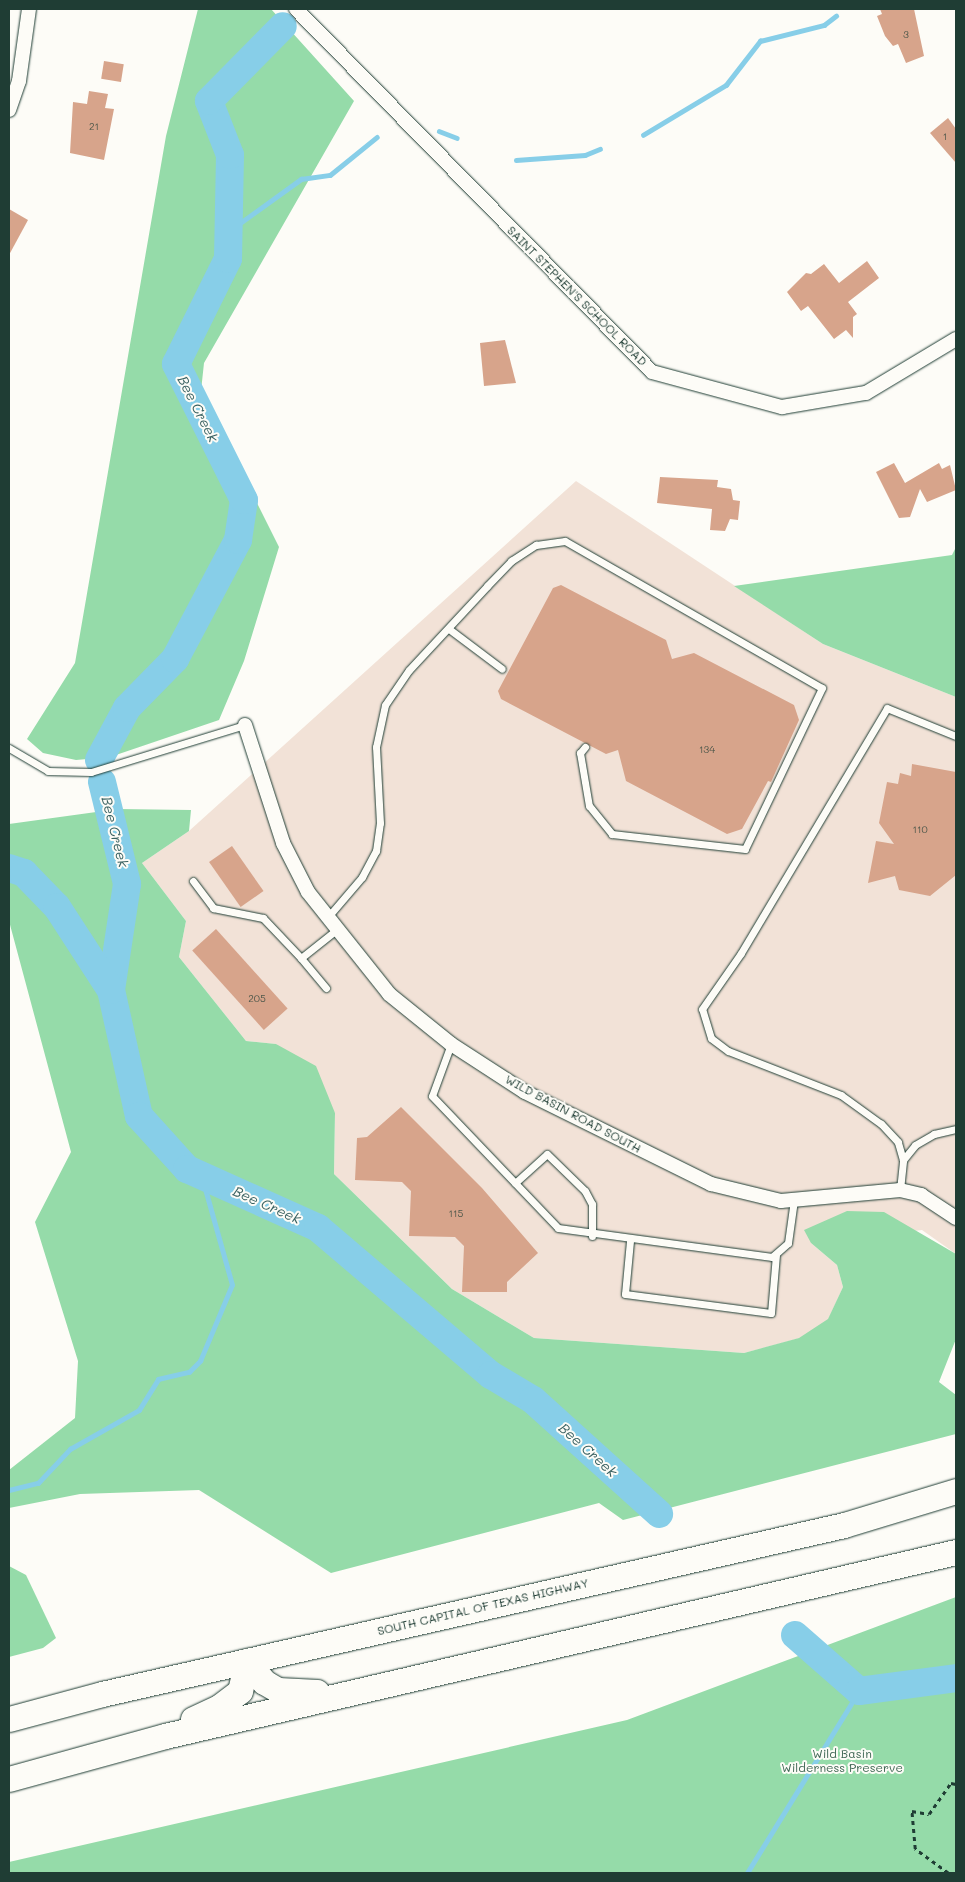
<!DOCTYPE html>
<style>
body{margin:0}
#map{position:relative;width:965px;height:1882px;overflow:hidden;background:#fdfcf7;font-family:Mali,sans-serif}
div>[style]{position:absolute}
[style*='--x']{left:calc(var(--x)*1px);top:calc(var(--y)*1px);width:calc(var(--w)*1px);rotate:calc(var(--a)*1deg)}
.built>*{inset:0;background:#f2e2d7}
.green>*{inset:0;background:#95dba9}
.stream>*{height:4.5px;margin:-2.25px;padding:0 2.25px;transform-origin:2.25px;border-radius:2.25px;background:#87cee8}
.river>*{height:28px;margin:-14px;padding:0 14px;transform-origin:14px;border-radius:14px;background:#87cee8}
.building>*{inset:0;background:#d7a48b;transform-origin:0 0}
.path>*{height:2.5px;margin-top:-1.25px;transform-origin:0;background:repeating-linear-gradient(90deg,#1f3d34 0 4px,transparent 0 8px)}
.roads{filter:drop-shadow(0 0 1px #1f3d34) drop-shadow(0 0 1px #1f3d34)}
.lane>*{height:7px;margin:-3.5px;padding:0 3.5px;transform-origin:3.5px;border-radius:3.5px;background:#fdfcf7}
.street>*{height:14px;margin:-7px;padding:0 7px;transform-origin:7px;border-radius:7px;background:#fdfcf7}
.highway>*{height:25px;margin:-12.5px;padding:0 12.5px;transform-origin:12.5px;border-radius:12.5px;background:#fdfcf7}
span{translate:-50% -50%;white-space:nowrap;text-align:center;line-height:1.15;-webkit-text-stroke:4px #fdfcf7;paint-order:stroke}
.number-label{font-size:10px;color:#4d574a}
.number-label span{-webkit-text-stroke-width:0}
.street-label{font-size:12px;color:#1f3d34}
.park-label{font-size:12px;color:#3c6451}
.water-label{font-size:14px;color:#396161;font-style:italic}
.frame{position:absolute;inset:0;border:10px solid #1f3d34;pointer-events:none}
</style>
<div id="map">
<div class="built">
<i style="clip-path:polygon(576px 481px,823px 644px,956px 697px,956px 1254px,922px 1230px,811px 1243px,837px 1265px,843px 1287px,828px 1320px,800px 1338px,744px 1353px,534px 1338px,452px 1289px,334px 1174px,335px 1113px,276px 1044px,246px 1041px,179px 957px,186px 921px,142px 863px,189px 831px)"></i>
</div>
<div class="green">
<i style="clip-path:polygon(198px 9px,271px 9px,354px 101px,204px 363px,201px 391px,279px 547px,244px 661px,219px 720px,110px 757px,76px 760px,43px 753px,27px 739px,75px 663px,166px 136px)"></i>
<i style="clip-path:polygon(956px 547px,956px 697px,823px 644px,734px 586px,952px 555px)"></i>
<i style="clip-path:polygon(118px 809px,191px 810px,189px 831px,142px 863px,186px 921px,179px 957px,246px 1041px,276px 1044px,316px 1066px,335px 1113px,334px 1174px,452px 1289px,534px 1338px,744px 1353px,799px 1338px,828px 1319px,843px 1287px,837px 1265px,811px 1243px,804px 1230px,847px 1211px,884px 1212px,956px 1254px,956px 1339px,939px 1382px,956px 1395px,956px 1434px,623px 1520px,599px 1503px,331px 1573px,199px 1490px,80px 1494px,9px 1508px,9px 1470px,75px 1418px,78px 1361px,35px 1222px,71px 1152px,9px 921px,9px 824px)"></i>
<i style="clip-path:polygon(9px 1566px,26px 1575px,56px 1638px,43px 1648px,9px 1657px)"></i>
<i style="clip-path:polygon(956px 1597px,956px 1873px,9px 1873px,9px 1862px,627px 1720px)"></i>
</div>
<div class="stream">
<i style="--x:439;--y:131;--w:19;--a:21"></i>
<i style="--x:643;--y:135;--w:97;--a:-31.1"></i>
<i style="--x:726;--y:85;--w:56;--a:-52.3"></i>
<i style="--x:760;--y:41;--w:66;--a:-14"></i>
<i style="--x:824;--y:25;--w:15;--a:-37"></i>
<i style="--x:516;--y:160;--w:69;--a:-4.1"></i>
<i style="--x:585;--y:155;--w:16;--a:-22"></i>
<i style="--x:229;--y:231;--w:89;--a:-35.8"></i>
<i style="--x:301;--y:179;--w:29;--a:-8"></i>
<i style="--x:330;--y:175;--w:60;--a:-39"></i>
<i style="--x:9;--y:1490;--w:30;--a:-14"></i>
<i style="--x:38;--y:1483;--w:47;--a:-46.7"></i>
<i style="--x:70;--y:1449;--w:79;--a:-29.5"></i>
<i style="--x:139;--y:1410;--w:36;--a:-58"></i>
<i style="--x:158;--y:1379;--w:32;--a:-13"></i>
<i style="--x:189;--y:1372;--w:16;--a:-45"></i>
<i style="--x:200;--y:1361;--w:82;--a:-67.2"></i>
<i style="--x:232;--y:1285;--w:114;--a:-105.7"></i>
<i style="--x:747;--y:1873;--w:214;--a:-58.4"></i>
</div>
<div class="river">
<i style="--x:99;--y:760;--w:59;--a:-61.7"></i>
<i style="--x:127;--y:708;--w:69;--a:-45.6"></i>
<i style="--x:175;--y:659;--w:135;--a:-62.1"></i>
<i style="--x:238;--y:540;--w:40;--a:-81.5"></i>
<i style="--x:244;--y:500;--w:152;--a:-116.6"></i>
<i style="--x:176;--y:364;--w:117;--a:-63.7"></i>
<i style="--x:228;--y:259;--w:104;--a:-88.9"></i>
<i style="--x:230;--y:155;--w:58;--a:-111.3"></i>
<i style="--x:209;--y:101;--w:105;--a:-45.4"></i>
<i style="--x:102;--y:782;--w:105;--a:76.2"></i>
<i style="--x:127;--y:884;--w:107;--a:98.6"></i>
<i style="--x:111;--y:990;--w:129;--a:77.5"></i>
<i style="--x:139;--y:1116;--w:72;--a:47.8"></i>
<i style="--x:187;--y:1169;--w:144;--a:24.2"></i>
<i style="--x:318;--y:1228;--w:227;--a:40.4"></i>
<i style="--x:491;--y:1375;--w:49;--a:30.8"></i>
<i style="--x:533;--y:1400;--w:170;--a:42.1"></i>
<i style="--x:9;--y:868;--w:16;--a:18"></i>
<i style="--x:24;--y:873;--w:47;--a:45.9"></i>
<i style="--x:57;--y:907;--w:99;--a:57"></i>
<i style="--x:795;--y:1635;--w:85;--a:41.2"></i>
<i style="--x:859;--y:1691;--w:98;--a:-7.6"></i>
</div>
<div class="building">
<i style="clip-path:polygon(880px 9px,914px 9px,924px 56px,906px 63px,898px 44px,893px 46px,885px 36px,877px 16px,882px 14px)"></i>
<i style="left:104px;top:61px;width:20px;height:18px;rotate:9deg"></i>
<i style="clip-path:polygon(89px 91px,108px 94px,105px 108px,114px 109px,104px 160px,70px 153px,73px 102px,87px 104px)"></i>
<i style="clip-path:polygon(948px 118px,956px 129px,956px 163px,930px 133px)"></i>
<i style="clip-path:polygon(9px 209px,28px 220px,9px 255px)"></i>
<i style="clip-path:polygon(867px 261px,879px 278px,848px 302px,857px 314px,853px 317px,853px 338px,846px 330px,834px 339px,808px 306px,801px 311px,787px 292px,806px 273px,811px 274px,824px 264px,839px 283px)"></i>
<i style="clip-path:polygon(505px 340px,516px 383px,484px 386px,480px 343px)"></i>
<i style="clip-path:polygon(894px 463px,905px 483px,939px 463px,942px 469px,950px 465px,956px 490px,927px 502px,920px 489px,910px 517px,899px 518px,876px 472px)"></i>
<i style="clip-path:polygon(660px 477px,718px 480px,717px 487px,731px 489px,733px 500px,740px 501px,738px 520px,730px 519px,725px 531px,710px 530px,712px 509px,657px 503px)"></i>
<i style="clip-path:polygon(561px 585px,666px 640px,672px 659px,694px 653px,794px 705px,799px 720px,771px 782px,768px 781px,742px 829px,727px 834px,626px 781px,618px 750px,606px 754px,501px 699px,498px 691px,553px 588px)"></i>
<i style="clip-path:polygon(912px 764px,956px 772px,956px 875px,930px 896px,899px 890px,895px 876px,868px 883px,876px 841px,894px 844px,879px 823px,887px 782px,898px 784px,900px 773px,911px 776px)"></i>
<i style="left:232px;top:846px;width:55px;height:28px;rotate:55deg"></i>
<i style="left:216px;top:929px;width:107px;height:32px;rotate:48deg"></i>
<i style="clip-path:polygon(401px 1107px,482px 1188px,538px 1253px,507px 1282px,507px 1292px,462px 1292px,464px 1246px,455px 1237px,409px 1236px,411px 1191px,402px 1182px,355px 1180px,357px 1138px,367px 1137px)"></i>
</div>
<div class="path">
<i style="--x:948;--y:1873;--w:41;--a:-144"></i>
<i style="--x:915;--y:1849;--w:38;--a:-95"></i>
<i style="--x:912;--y:1811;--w:17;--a:10"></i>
<i style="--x:929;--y:1814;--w:38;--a:-55"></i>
<i style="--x:951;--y:1783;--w:5;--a:11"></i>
</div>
<div class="roads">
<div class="lane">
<i style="--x:449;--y:629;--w:66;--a:37"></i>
<i style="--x:9;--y:748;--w:45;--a:30.5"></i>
<i style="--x:48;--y:771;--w:43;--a:1.3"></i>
<i style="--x:91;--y:772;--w:161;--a:-17"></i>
<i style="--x:193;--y:881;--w:34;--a:53"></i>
<i style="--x:213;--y:908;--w:51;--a:11.3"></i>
<i style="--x:263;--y:918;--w:55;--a:46.5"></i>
<i style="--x:327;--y:918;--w:54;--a:-49.5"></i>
<i style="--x:362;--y:877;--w:30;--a:-62"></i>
<i style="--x:376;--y:851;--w:28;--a:-82"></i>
<i style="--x:380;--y:823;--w:76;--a:-93"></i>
<i style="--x:376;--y:747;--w:43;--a:-77.9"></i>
<i style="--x:385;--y:705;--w:42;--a:-55.6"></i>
<i style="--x:409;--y:670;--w:115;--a:-47.1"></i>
<i style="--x:487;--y:586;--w:35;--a:-46"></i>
<i style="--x:511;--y:561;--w:30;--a:-33"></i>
<i style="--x:536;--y:545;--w:29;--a:-8"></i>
<i style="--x:565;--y:541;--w:296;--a:29.8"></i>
<i style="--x:822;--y:688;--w:178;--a:115.6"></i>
<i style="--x:745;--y:849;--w:134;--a:-173.6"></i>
<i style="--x:612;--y:834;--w:36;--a:-129"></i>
<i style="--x:589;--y:806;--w:54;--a:-99.6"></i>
<i style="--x:580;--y:753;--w:8;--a:-50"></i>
<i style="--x:326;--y:988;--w:39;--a:-130"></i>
<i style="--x:301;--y:958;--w:43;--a:-38.5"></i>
<i style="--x:451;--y:1044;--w:55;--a:110.1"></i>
<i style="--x:432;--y:1096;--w:182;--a:46.3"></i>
<i style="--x:558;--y:1228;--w:216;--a:7.7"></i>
<i style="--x:772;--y:1257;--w:21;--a:-41"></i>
<i style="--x:788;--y:1243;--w:43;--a:-82.1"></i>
<i style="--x:903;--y:1160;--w:19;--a:-51"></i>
<i style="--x:915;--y:1145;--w:22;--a:-30"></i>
<i style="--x:934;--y:1134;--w:23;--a:-13"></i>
<i style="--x:515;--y:1183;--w:43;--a:-42.2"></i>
<i style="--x:547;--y:1154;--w:53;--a:44.2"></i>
<i style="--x:585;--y:1191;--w:15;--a:62"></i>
<i style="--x:592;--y:1204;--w:32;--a:90"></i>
<i style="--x:900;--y:1190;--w:30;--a:-84"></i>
<i style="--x:903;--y:1160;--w:19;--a:-106"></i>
<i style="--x:898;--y:1142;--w:25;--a:-133"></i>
<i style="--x:881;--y:1124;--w:49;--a:-144.1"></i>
<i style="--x:841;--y:1095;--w:121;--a:-158.7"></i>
<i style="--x:728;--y:1051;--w:21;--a:-143"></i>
<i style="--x:711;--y:1038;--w:30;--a:-107"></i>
<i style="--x:702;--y:1009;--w:68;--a:-55.1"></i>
<i style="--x:741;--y:953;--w:285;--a:-59.2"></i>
<i style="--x:887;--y:708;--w:74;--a:22.1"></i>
<i style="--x:630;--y:1241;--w:53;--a:95.4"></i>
<i style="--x:625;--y:1294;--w:147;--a:7.4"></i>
<i style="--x:771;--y:1313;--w:58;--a:-85.1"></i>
</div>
<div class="street">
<i style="--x:296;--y:9;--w:508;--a:45.56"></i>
<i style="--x:652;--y:372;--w:135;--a:15.1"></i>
<i style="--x:782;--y:407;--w:85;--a:-9.5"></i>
<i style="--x:866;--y:393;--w:105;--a:-31"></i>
<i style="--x:9;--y:110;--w:31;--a:-71"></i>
<i style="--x:19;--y:81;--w:73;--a:-82.1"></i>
<i style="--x:245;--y:725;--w:124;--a:72.1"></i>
<i style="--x:283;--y:843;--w:55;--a:63"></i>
<i style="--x:308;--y:892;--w:130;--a:51.5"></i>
<i style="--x:389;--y:994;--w:80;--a:38.9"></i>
<i style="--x:451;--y:1044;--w:88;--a:33"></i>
<i style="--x:525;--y:1092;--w:208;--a:26.3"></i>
<i style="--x:711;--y:1184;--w:72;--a:13.7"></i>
<i style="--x:781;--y:1201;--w:120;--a:-5.3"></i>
<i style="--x:900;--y:1190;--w:22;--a:13"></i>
<i style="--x:921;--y:1195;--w:42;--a:33.3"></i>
</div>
<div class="highway">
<i style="--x:247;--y:1661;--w:27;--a:51"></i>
<i style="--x:264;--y:1682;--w:16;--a:30"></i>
<i style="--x:278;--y:1690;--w:39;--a:3"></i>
<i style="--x:9;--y:1719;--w:96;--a:-15"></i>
<i style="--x:102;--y:1694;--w:761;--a:-12.83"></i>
<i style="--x:844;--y:1525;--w:117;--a:-16.9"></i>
<i style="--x:193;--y:1719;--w:29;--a:-25"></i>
<i style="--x:219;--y:1707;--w:26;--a:-37"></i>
<i style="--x:240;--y:1691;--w:31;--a:-77"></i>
<i style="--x:9;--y:1779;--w:162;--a:-15.4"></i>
<i style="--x:165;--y:1736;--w:812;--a:-13.1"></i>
</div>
</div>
<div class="number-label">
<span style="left:906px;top:35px">3</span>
<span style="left:94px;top:127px">21</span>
<span style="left:945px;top:137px">1</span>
<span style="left:707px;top:750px">134</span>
<span style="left:920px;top:830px">110</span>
<span style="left:257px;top:999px">205</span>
<span style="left:456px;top:1214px">115</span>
</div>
<div class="street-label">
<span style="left:577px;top:296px;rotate:45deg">SAINT STEPHEN'S SCHOOL ROAD</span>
<span style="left:573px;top:1114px;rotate:28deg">WILD BASIN ROAD SOUTH</span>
<span style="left:483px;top:1607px;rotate:-13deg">SOUTH CAPITAL OF TEXAS HIGHWAY</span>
</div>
<div class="park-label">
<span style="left:842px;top:1761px">Wild Basin<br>Wilderness Preserve</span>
</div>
<div class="water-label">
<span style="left:198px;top:409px;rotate:63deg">Bee Creek</span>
<span style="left:115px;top:832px;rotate:76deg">Bee Creek</span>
<span style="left:267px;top:1205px;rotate:24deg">Bee Creek</span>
<span style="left:588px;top:1450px;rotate:42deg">Bee Creek</span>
</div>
<div class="frame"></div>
</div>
